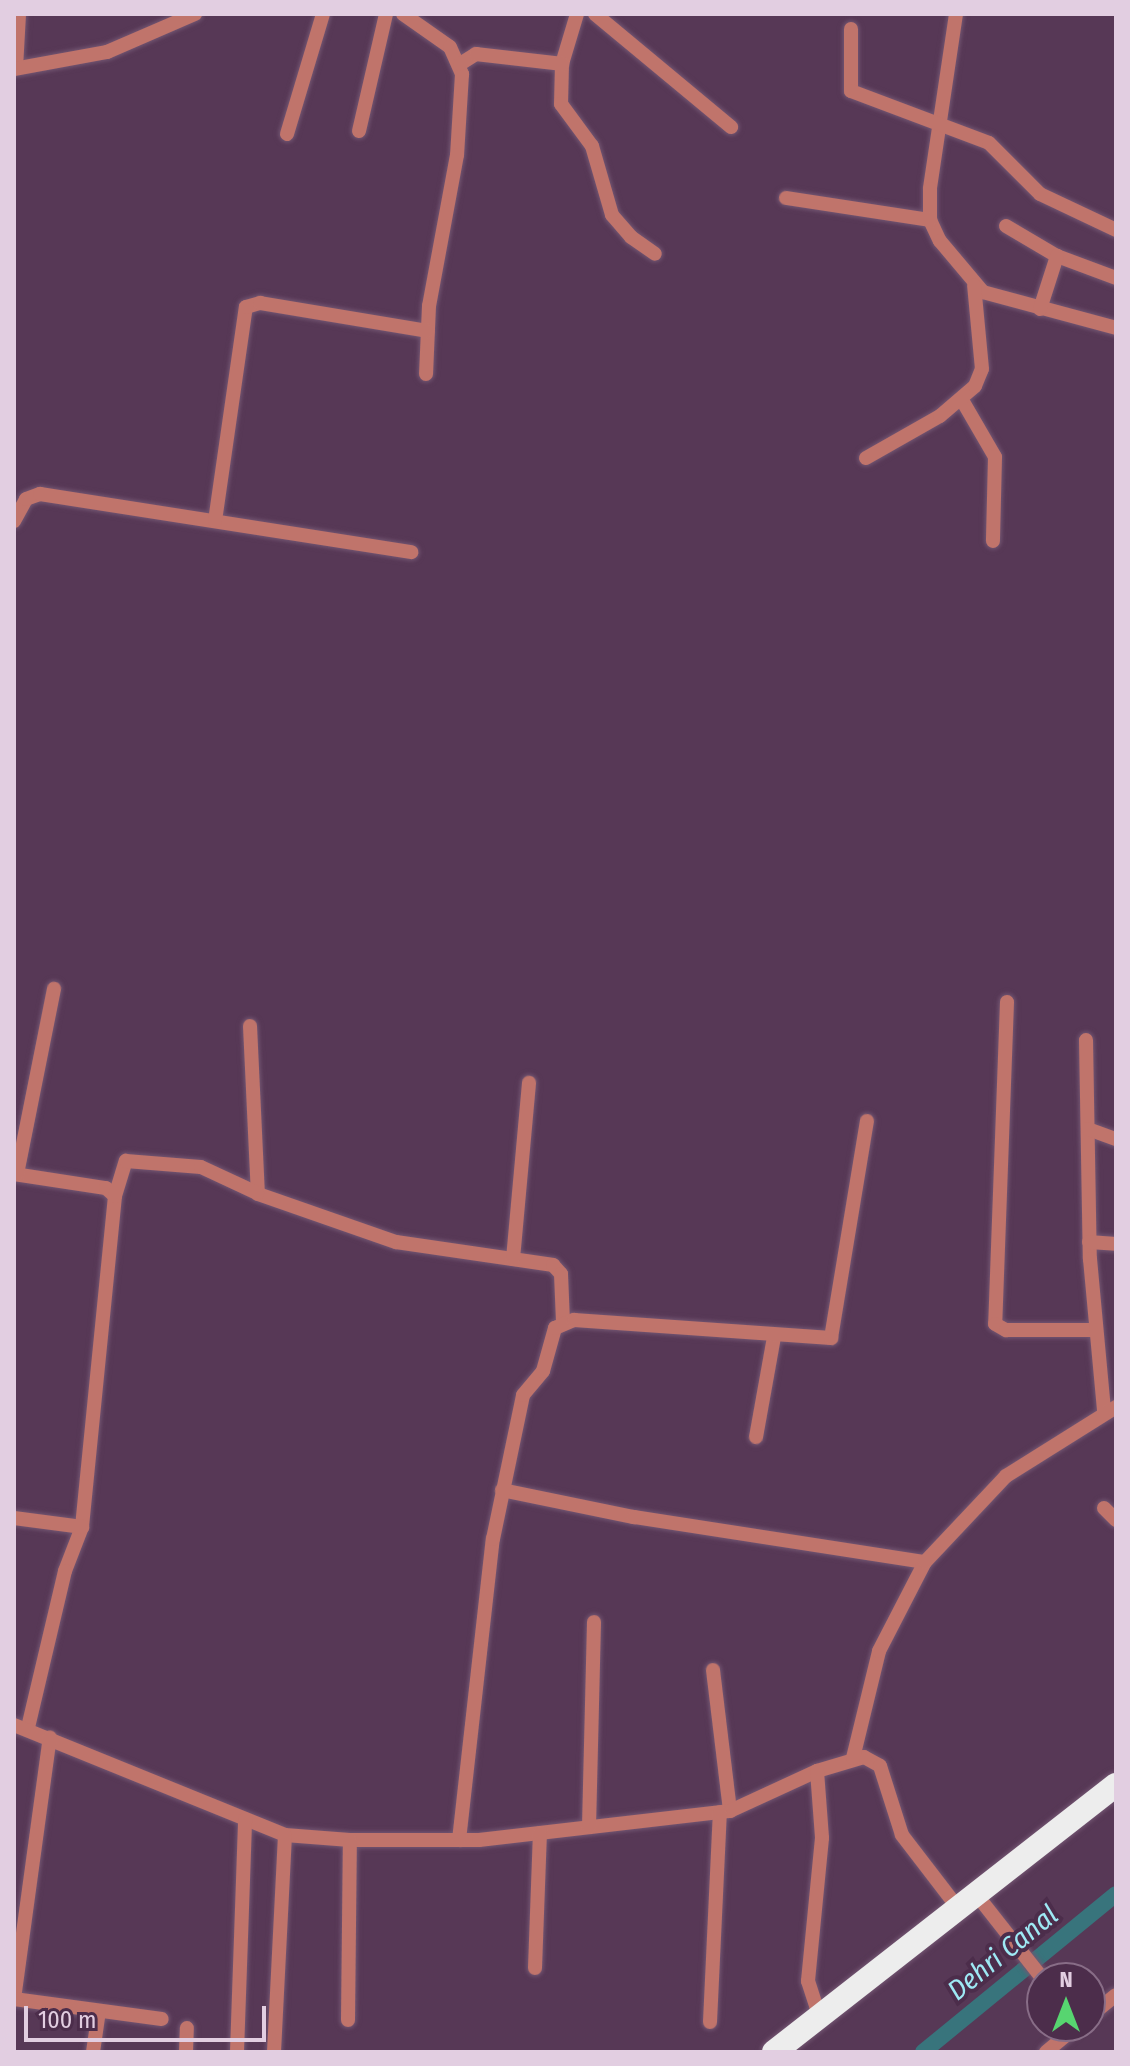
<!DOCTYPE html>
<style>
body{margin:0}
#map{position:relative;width:1130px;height:2066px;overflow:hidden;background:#573856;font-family:"Fira Sans Condensed",sans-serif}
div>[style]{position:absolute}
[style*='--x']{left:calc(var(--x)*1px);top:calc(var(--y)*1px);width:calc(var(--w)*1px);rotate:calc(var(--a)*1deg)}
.canal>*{height:16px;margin:-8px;padding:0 8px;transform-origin:8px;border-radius:8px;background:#38747c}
.roads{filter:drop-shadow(0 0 2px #735672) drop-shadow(0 0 2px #735672)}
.minor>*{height:14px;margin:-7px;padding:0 7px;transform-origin:7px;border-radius:7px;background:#c0746b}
.highway>*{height:24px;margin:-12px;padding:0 12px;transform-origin:12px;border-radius:12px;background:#ededed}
span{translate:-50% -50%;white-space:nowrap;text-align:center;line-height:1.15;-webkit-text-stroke:8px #4c2d4b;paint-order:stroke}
.water-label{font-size:28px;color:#9ee9f4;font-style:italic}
.frame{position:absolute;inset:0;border:16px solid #e2cee1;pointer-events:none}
.north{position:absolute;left:1026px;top:1962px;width:80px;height:80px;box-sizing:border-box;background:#4c2d4b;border:2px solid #886d87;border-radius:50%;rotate:0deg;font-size:22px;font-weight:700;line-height:32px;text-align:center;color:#e2cee1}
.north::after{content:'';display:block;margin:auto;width:28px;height:36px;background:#57d570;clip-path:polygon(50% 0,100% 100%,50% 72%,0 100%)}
.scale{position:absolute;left:24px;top:2006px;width:242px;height:36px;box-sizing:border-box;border:4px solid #e2cee1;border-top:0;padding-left:10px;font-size:24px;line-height:28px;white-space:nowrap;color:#e2cee1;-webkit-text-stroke:6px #4c2d4b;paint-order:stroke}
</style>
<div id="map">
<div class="canal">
<i style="--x:923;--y:2052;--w:249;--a:-39.3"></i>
</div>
<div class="roads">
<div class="minor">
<i style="--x:403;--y:14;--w:57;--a:35.1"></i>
<i style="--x:450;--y:47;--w:30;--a:66"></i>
<i style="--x:462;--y:74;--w:81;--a:93.5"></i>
<i style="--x:457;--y:155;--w:154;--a:100.5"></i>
<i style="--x:429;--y:306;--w:68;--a:92.5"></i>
<i style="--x:577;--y:14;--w:52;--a:106.7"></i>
<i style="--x:562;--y:64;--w:40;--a:91.4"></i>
<i style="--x:561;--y:104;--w:52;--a:53.6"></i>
<i style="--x:592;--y:146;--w:72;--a:73.8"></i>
<i style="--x:612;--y:215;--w:29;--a:49"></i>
<i style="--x:631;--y:237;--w:29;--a:35"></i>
<i style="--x:595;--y:14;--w:177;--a:39.7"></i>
<i style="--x:956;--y:14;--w:177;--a:98.5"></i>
<i style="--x:930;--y:189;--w:31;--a:90"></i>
<i style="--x:930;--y:220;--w:23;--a:65"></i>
<i style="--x:940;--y:241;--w:67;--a:49.9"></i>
<i style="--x:983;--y:292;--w:138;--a:15.1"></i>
<i style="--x:851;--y:29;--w:62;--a:90"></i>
<i style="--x:851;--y:91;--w:147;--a:20.6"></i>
<i style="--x:989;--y:143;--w:72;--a:45"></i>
<i style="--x:1040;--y:194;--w:84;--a:25.3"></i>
<i style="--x:460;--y:64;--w:19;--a:-32"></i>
<i style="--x:476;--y:54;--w:87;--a:6.6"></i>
<i style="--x:16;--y:68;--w:54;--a:-86.8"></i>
<i style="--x:14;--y:69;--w:95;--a:-10.4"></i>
<i style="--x:107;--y:52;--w:96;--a:-23.4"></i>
<i style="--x:359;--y:131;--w:120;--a:-77"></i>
<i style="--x:287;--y:134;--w:125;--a:-73.3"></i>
<i style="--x:786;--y:198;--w:146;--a:8.7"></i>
<i style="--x:1006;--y:226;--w:59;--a:30.5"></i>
<i style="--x:1057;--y:256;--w:63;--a:20.4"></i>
<i style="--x:1040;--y:309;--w:56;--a:-72.2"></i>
<i style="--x:962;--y:400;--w:66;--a:59.9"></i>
<i style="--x:995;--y:457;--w:84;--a:91.4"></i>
<i style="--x:866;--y:458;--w:85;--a:-29.6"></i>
<i style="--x:940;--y:416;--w:46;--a:-40.6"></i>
<i style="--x:975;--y:386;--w:18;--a:-68"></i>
<i style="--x:982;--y:369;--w:84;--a:-95.4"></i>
<i style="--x:14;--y:521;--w:25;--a:-61"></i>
<i style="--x:26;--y:499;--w:15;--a:-20"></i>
<i style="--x:40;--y:494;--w:376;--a:8.9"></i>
<i style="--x:215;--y:521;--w:216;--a:-81.8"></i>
<i style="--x:246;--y:307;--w:15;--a:-16"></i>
<i style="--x:260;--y:303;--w:170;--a:9.5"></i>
<i style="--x:1007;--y:1002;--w:322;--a:92.1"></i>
<i style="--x:995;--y:1324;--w:13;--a:29"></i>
<i style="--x:1006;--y:1330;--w:90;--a:0"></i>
<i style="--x:250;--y:1026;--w:168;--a:87.3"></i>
<i style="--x:258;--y:1194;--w:146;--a:19.2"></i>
<i style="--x:396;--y:1242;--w:159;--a:8.3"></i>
<i style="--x:553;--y:1265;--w:12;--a:48"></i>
<i style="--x:561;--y:1274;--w:48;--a:87.6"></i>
<i style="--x:1086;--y:1040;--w:219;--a:89"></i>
<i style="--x:1090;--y:1259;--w:153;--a:84.7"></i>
<i style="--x:1088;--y:1129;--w:30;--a:20"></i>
<i style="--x:14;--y:1174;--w:93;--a:8.7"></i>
<i style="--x:106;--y:1188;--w:12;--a:42"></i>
<i style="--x:115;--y:1196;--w:333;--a:95.7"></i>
<i style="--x:82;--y:1527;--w:47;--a:111.1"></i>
<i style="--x:65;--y:1571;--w:161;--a:103.3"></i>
<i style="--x:17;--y:1174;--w:189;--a:-78.7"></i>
<i style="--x:115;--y:1196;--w:37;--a:-73"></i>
<i style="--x:126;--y:1161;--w:75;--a:4.6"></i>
<i style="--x:201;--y:1167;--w:62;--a:24.9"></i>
<i style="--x:1089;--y:1242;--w:27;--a:4"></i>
<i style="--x:513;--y:1259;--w:177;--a:-84.8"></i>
<i style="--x:756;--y:1437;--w:102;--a:-79.8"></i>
<i style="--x:502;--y:1490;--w:135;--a:11.6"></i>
<i style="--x:634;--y:1517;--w:294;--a:8.8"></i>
<i style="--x:1104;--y:1508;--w:17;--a:45"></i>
<i style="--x:14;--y:1518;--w:69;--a:7.5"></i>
<i style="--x:713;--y:1670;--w:142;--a:83.1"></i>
<i style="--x:14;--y:1725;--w:292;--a:22.1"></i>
<i style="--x:285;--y:1835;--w:65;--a:4.4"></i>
<i style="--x:350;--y:1840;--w:129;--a:0"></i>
<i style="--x:479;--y:1840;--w:253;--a:-6.6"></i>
<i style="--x:730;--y:1811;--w:96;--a:-24.7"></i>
<i style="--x:817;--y:1771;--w:49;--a:-16.6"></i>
<i style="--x:864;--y:1757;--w:18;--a:29"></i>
<i style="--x:880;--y:1766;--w:72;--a:72.3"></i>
<i style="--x:902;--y:1835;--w:92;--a:52.5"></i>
<i style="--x:853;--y:1758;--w:110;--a:-76.3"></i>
<i style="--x:879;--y:1651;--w:100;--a:-62.7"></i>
<i style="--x:925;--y:1562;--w:118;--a:-46.7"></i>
<i style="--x:1006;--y:1476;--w:130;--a:-32.1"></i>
<i style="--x:817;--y:1771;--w:67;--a:85.7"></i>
<i style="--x:822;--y:1838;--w:144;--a:95.6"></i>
<i style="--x:808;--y:1981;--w:38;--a:72"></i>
<i style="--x:589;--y:1827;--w:205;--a:-88.6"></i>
<i style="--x:459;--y:1840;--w:303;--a:-83.6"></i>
<i style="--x:493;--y:1539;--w:147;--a:-78.2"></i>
<i style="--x:523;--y:1395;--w:31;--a:-50"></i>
<i style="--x:543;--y:1371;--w:45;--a:-74.4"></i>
<i style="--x:555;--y:1328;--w:21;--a:-23"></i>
<i style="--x:574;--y:1320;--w:258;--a:4"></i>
<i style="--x:831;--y:1338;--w:220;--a:-80.6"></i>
<i style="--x:976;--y:1894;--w:107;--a:51.8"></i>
<i style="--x:535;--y:1968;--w:135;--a:-87.9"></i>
<i style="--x:14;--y:1999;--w:264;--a:-82.2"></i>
<i style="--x:14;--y:1999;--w:149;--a:7.7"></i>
<i style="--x:1090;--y:2016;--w:33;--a:-39"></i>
<i style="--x:348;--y:2020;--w:180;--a:-89.4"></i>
<i style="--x:710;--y:2022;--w:210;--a:-87.3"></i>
<i style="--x:93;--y:2052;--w:41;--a:-81.7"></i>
<i style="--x:186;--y:2052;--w:24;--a:-88"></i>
<i style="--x:237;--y:2052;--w:233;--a:-88"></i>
<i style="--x:274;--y:2052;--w:217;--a:-87.1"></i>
<i style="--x:1046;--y:2052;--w:40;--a:-40"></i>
</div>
<div class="highway">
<i style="--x:774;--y:2052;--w:434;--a:-38"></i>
</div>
</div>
<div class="water-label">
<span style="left:1003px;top:1953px;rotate:-39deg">Dehri Canal</span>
</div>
<div class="frame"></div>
<div class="north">N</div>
<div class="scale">100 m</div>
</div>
